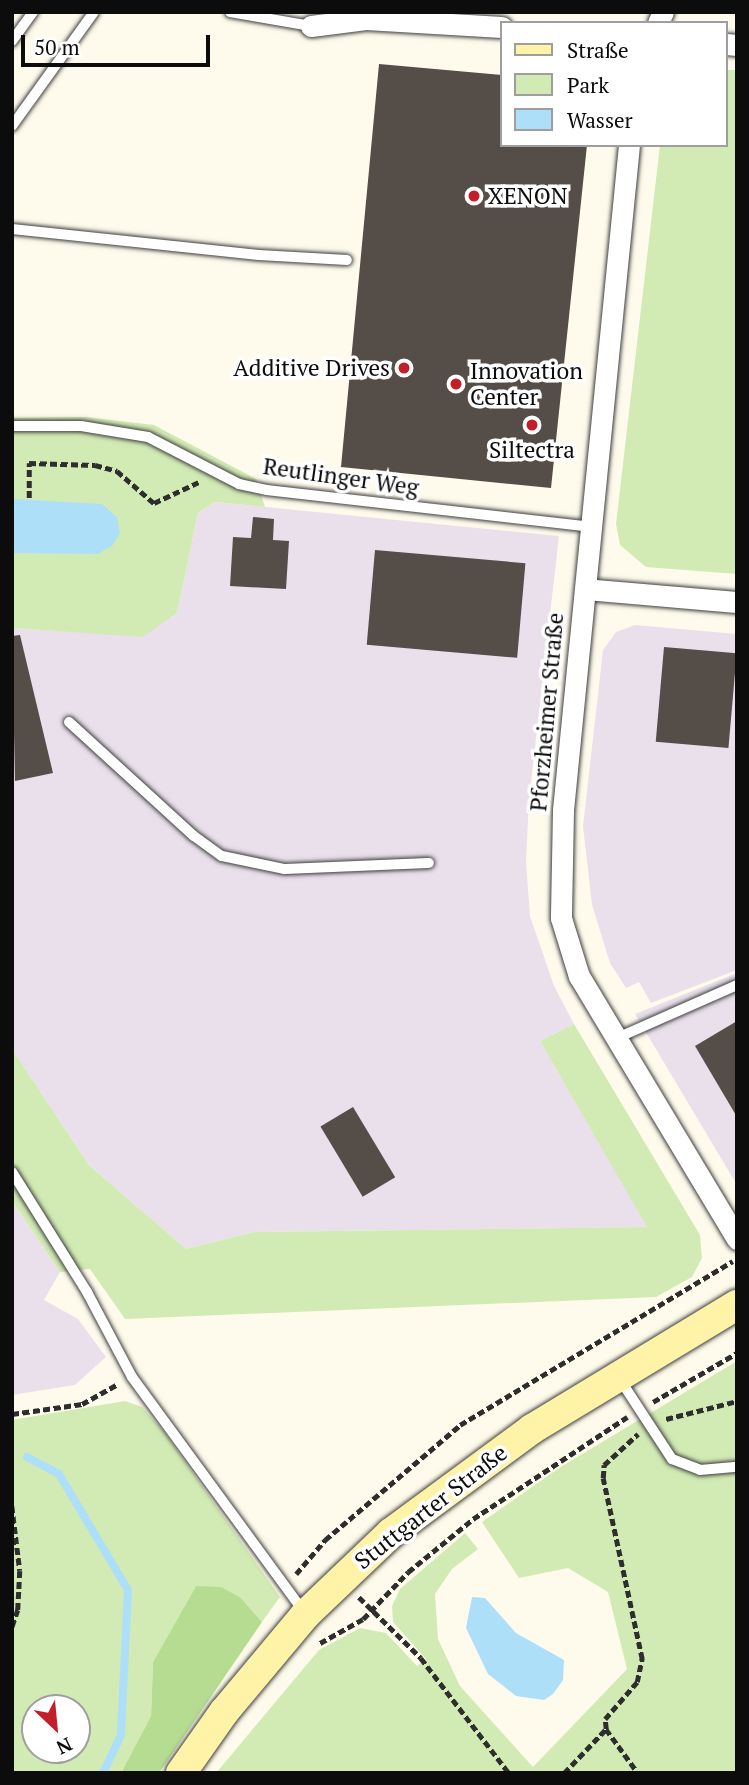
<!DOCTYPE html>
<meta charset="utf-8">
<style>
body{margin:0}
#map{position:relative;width:749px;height:1785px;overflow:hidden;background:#fffbec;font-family:"PT Serif",serif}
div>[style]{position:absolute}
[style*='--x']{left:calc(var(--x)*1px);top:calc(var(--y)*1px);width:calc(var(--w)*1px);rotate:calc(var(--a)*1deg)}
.industrial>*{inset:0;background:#eae0ec}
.green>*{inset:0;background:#d2ebb4}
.forest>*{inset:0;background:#b6dc92}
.water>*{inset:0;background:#aedff9}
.stream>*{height:8px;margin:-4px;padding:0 4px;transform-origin:4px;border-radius:4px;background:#aedff9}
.building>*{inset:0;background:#554d48;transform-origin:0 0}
.path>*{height:4.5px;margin-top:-2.25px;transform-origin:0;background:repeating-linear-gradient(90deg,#2e2e2e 0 7px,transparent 0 10.5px)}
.roads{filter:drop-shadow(0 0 2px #3f3f3f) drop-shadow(0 0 2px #3f3f3f)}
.lane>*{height:10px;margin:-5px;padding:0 5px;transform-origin:5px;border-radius:5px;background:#fff}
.street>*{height:21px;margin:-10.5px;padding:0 10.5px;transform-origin:10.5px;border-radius:10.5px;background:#fff}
.secondary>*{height:30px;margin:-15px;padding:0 15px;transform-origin:15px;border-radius:15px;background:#fff3a7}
.dots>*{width:19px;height:19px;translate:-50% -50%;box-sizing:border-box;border:4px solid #fff;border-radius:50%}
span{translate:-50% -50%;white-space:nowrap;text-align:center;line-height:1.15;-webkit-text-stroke:7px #fff;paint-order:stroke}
.poi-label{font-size:23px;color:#0c0c0c}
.left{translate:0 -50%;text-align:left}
.right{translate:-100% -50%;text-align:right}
.street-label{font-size:23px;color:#0c0c0c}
.frame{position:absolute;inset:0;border:14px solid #0c0c0c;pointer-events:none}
.legend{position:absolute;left:500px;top:21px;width:228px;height:126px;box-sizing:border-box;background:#fff;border:2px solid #9e9e9e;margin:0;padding:9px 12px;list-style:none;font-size:21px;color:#0c0c0c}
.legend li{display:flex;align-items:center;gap:14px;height:35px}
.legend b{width:35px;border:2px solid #9e9e9e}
.north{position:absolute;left:21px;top:1694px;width:70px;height:70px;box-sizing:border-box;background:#fff;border:2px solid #9e9e9e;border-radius:50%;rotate:154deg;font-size:19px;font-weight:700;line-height:28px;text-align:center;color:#0c0c0c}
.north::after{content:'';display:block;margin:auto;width:24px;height:32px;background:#c21f2b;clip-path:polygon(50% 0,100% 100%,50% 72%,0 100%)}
.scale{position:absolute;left:21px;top:35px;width:189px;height:32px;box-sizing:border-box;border:4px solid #0c0c0c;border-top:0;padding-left:9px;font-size:21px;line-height:24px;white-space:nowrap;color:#0c0c0c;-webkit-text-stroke:5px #fff;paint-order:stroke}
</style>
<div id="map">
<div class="industrial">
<i style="clip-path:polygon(215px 502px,559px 536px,529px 800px,526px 862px,530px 916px,554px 986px,574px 1024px,540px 1041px,648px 1227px,254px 1232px,186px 1249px,89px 1165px,12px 1049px,12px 628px,143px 636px,177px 613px,198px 513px)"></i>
<i style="clip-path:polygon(635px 625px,737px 634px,737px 970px,651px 1003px,639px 982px,626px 988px,610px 963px,592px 905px,583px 826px,603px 650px,616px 632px)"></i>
<i style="clip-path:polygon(737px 973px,737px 1185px,635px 1014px)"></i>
<i style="clip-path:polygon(12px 1201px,60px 1272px,44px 1300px,78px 1319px,106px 1357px,75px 1385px,12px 1395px)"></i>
</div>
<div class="green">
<i style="clip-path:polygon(726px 70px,737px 70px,737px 574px,646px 567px,620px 545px,616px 524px,660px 145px,726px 145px)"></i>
<i style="clip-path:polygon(86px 417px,154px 425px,256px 479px,265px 507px,215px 502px,198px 513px,177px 613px,143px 637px,12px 628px,12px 418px)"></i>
<i style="clip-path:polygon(574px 1024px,700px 1235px,702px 1258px,692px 1277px,656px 1297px,125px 1319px,90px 1269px,60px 1272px,12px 1201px,12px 1049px,89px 1165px,186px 1249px,254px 1232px,647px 1227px,540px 1041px)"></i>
<i style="clip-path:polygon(737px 1361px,737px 1773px,216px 1773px,319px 1650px,360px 1628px,386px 1633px,417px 1666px,426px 1659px,393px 1622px,392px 1606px,400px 1589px,465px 1533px,478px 1549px,452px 1569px,435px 1594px,438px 1639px,460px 1686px,533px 1767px,627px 1669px,608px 1592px,568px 1568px,519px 1578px,482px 1522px,559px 1468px)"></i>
<i style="clip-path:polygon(evenodd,125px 1401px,142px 1407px,164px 1432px,280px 1597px,262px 1622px,241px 1598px,196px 1586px,153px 1662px,151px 1716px,121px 1773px,12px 1773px,12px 1420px,125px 1401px,35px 1708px,77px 1708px,77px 1750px,35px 1750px,35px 1708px)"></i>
</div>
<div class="forest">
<i style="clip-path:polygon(196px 1586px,221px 1587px,241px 1598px,262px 1622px,159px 1773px,121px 1773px,151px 1716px,153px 1662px)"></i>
</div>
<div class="water">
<i style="clip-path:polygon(12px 499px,102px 504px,117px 517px,120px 533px,112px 546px,98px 554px,12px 553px)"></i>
<i style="clip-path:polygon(472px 1597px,485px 1598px,516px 1633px,564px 1660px,563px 1680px,553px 1694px,544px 1700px,516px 1696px,488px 1674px,466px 1628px)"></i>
</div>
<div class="stream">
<i style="--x:27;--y:1457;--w:36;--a:28"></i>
<i style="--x:59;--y:1474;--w:135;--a:59.3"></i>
<i style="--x:128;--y:1590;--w:145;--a:92.8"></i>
<i style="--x:121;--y:1735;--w:42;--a:115.3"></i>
</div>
<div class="building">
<i style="clip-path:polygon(379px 64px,502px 75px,502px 145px,587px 145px,551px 488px,341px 467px)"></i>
<i style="clip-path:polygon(253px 517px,274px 519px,273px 540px,289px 541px,286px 589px,230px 586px,233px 537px,251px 538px)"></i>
<i style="left:375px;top:550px;width:151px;height:95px;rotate:5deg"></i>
<i style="clip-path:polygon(20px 635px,53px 773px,15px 781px,12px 636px)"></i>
<i style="left:664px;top:647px;width:73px;height:95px;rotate:5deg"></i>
<i style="clip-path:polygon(737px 1021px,737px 1117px,695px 1046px)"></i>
<i style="left:353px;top:1107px;width:82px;height:38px;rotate:59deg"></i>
</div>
<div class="path">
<i style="--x:29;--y:498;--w:35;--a:-90"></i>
<i style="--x:29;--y:463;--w:66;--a:1.7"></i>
<i style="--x:95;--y:465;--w:23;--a:15"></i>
<i style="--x:117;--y:471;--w:49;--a:40.9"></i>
<i style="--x:154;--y:503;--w:50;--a:-25"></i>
<i style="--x:653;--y:1402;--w:97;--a:-30.3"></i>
<i style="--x:12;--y:1414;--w:71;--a:-8.1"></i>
<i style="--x:82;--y:1404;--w:41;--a:-29.1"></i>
<i style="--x:666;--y:1419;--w:73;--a:-14.2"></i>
<i style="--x:12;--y:1506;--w:65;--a:83"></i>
<i style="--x:20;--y:1571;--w:39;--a:93"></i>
<i style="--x:18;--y:1610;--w:18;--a:109"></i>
<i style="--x:296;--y:1574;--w:45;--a:-49.5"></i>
<i style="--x:325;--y:1540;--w:177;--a:-40.4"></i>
<i style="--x:460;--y:1425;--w:318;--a:-31"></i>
<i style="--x:359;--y:1597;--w:87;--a:44.5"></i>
<i style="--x:421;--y:1658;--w:145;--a:52.6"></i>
<i style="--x:320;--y:1643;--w:49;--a:-29.2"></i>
<i style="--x:363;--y:1619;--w:65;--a:-46.2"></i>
<i style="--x:408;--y:1572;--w:84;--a:-39.2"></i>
<i style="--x:473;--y:1519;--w:185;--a:-33.5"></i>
<i style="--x:606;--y:1729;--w:54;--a:54"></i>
<i style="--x:564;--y:1773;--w:61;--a:-46.3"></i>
<i style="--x:606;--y:1729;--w:10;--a:-96"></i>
<i style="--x:605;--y:1719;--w:49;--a:-49.1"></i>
<i style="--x:637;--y:1682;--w:24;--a:-78"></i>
<i style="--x:642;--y:1659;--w:185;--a:-102.2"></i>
<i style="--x:603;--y:1478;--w:13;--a:-86"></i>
<i style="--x:604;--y:1465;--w:46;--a:-42.4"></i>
</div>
<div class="roads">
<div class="lane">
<i style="--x:230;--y:12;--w:82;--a:9.8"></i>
<i style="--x:12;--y:41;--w:36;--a:-54"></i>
<i style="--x:12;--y:126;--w:140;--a:-54.3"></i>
<i style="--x:12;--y:229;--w:248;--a:6"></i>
<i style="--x:259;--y:255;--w:88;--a:3.3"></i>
<i style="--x:12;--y:426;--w:69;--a:0"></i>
<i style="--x:81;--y:426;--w:68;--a:9.3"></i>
<i style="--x:148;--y:437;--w:102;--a:27.3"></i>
<i style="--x:239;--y:484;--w:29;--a:12"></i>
<i style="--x:267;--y:490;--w:327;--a:6.5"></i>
<i style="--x:69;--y:722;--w:169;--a:42.4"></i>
<i style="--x:194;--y:836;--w:34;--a:36"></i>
<i style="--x:222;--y:856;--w:63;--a:11.8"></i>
<i style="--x:284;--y:869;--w:145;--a:-2.4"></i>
<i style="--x:617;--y:1038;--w:131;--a:-23.8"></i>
<i style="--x:12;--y:1172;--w:142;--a:58"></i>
<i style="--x:87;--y:1292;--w:96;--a:62.1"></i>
<i style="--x:132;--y:1377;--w:291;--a:53.8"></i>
<i style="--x:619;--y:1378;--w:97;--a:56.8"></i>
<i style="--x:672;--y:1459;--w:30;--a:21"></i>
<i style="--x:700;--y:1470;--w:37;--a:-5"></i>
</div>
<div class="street">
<i style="--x:658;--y:23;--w:12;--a:-66"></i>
<i style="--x:311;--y:26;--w:55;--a:-7.3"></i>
<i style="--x:366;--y:19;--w:136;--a:3.4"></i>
<i style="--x:726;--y:44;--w:11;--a:5"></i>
<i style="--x:629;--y:145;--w:668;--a:95.67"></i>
<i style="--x:563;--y:810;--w:108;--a:91.1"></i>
<i style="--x:561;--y:918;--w:61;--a:72.8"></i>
<i style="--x:579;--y:976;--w:307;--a:59"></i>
<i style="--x:585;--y:589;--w:153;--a:4.9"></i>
</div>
<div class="secondary">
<i style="--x:181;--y:1773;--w:75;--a:-54.8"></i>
<i style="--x:224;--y:1712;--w:128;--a:-50.1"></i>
<i style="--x:306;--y:1614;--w:117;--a:-43.6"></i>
<i style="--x:391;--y:1533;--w:175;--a:-36.4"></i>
<i style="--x:532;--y:1429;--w:240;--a:-31.2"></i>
</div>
</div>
<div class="dots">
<i style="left:474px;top:196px;background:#c21f2b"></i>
<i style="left:404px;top:368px;background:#c21f2b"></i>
<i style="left:456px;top:384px;background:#c21f2b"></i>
<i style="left:532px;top:425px;background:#c21f2b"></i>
</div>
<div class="poi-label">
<span class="left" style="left:488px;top:196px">XENON</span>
<span class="right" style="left:390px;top:368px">Additive Drives</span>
<span class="left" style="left:470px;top:384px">Innovation<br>Center</span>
<span style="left:532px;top:450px">Siltectra</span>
</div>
<div class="street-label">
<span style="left:341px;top:477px;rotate:8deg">Reutlinger Weg</span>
<span style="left:547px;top:712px;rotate:-85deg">Pforzheimer Straße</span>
<span style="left:431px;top:1507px;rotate:-38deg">Stuttgarter Straße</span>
</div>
<div class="frame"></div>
<ul class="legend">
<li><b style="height:9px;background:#fff3a7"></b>Straße</li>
<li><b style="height:19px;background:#d2ebb4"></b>Park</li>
<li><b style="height:19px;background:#aedff9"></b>Wasser</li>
</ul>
<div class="north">N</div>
<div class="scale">50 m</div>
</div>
